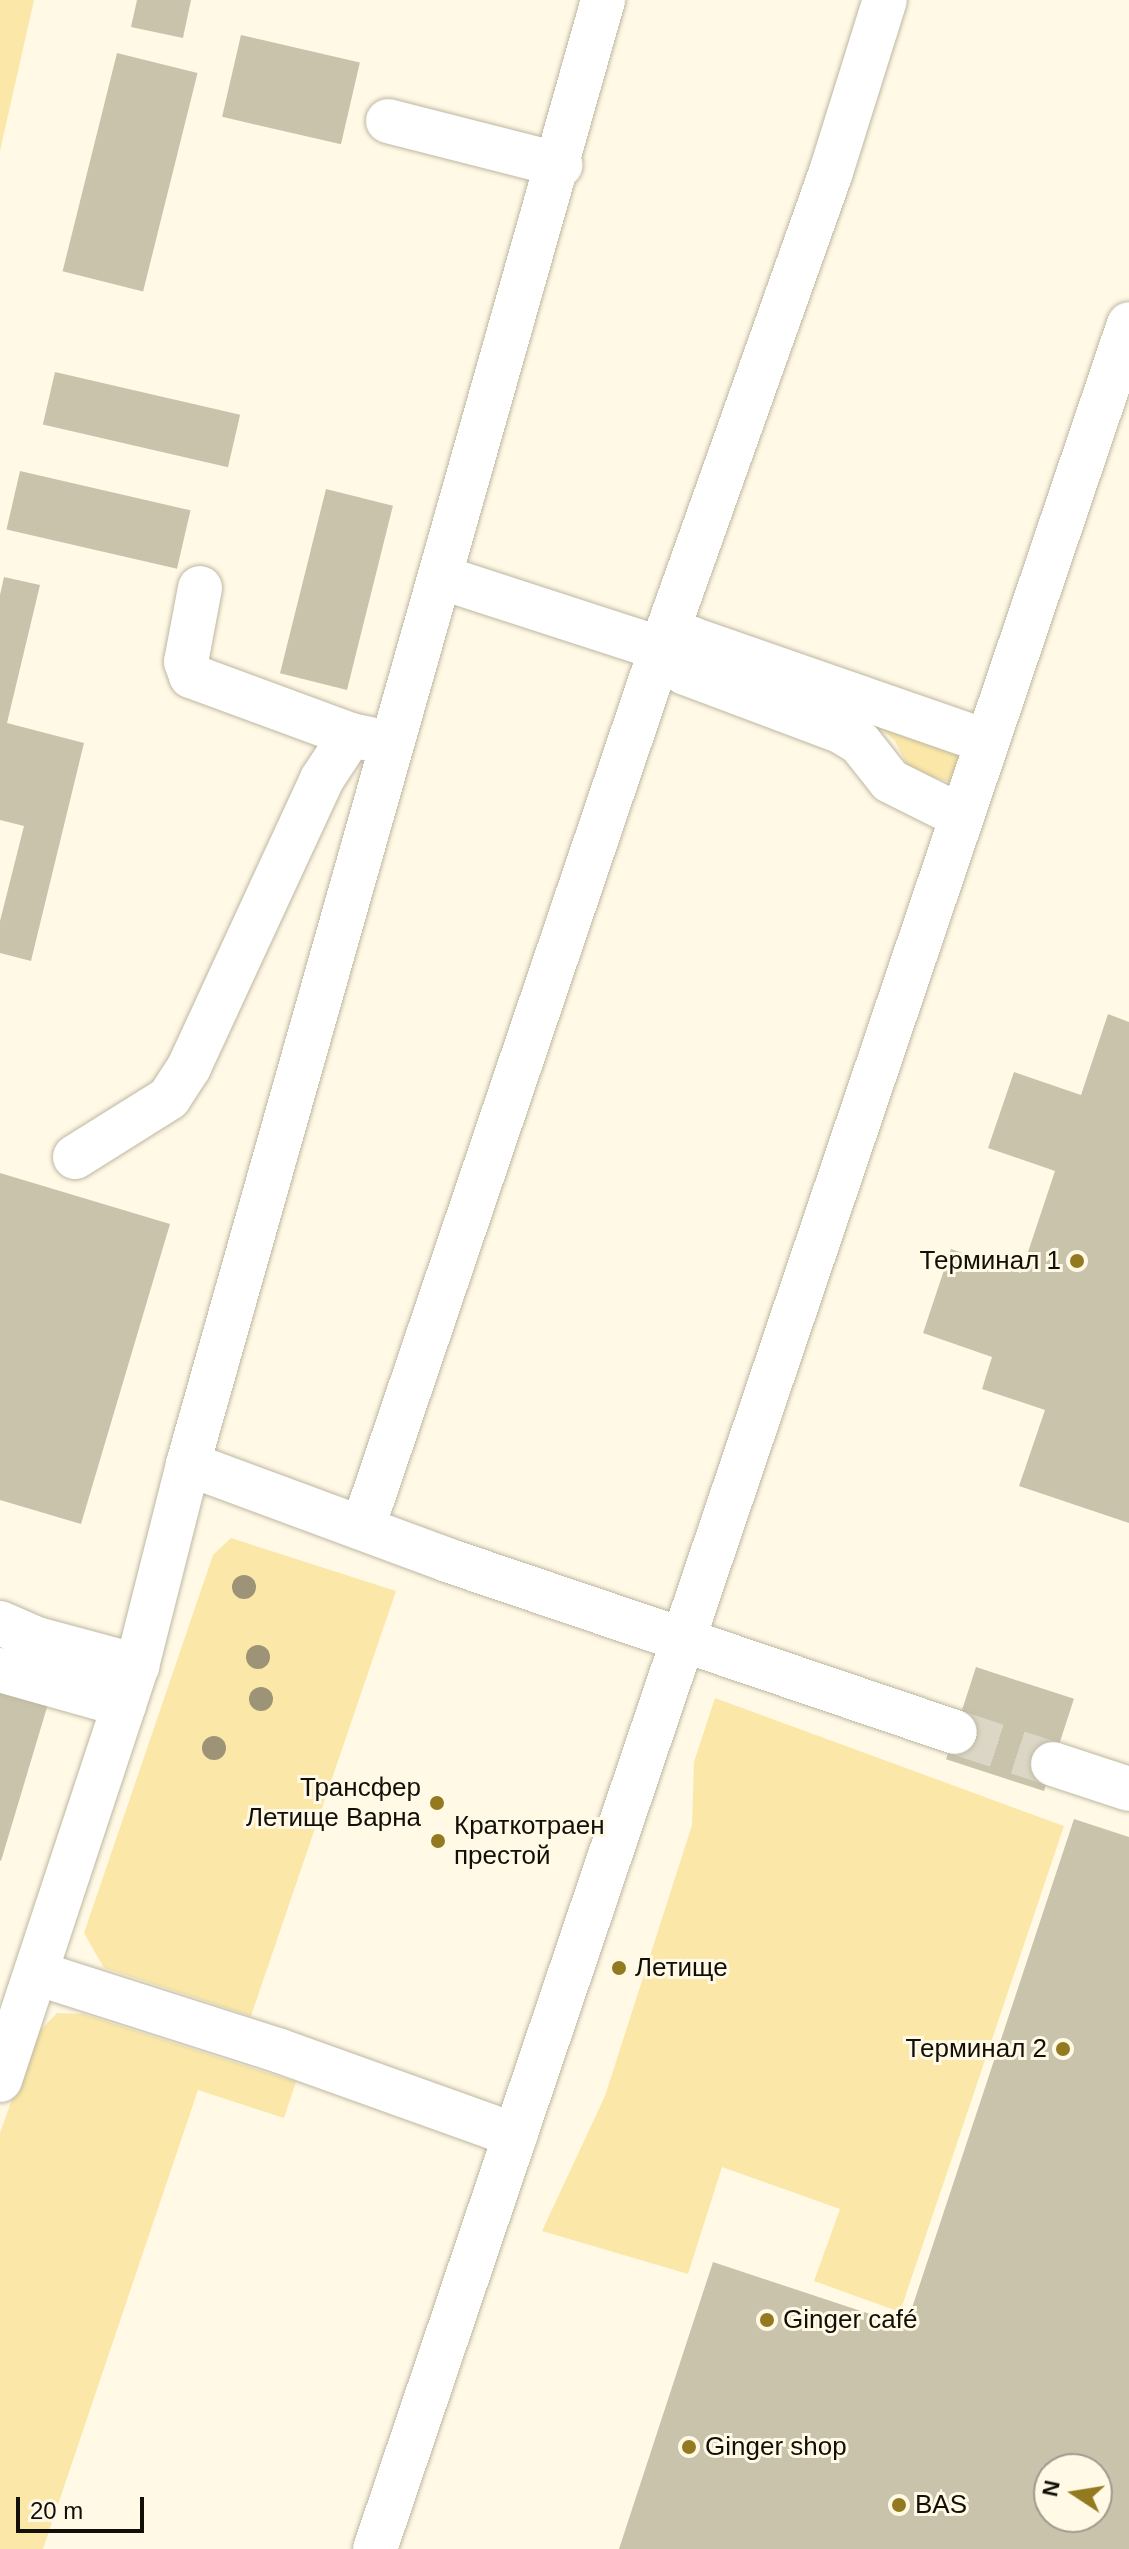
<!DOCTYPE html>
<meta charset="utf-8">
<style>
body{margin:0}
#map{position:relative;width:1129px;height:2549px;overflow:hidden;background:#fff9e6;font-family:Helvetica,sans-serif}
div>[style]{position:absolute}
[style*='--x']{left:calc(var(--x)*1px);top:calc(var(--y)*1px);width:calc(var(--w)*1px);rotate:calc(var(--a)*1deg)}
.green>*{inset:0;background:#fbe8a9}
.building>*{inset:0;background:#cac3ac;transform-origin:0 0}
.minor-tunnel>*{height:44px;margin-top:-22px;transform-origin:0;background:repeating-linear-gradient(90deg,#dbd6c5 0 44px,transparent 0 66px)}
.roads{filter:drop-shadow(0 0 2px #beb7a1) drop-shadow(0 0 2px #beb7a1)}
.minor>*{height:44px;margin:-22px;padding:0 22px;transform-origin:22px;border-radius:22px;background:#fff}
.trees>*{width:24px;height:24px;margin:-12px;border-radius:50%;background:#9d9477}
.dots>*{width:22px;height:22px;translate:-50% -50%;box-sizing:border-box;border:4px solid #fff9e6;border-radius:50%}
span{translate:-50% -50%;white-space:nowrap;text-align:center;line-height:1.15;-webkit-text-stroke:6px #fff9e6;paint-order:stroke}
.poi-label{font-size:26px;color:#110f07}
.right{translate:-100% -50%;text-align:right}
.left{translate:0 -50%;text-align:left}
.north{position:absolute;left:1033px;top:2453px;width:80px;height:80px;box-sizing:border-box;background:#fff9e6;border:2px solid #a09b8d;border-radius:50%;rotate:282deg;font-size:22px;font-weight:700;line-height:32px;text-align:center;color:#110f07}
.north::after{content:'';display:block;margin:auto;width:28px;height:36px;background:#937a21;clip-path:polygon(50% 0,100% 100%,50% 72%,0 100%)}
.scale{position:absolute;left:16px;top:2497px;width:128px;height:36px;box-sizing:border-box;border:4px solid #110f07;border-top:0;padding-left:10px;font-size:24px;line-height:28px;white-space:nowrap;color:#110f07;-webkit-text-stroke:6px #fff9e6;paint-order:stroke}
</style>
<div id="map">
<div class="green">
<i style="clip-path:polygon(0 0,34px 0,0 151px)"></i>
<i style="clip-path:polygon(880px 727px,958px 754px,958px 774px,950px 782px,910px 771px,895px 741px)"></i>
<i style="clip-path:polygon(231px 1538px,396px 1591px,251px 2016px,104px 1968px,84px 1933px,213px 1555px)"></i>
<i style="clip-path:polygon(715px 1698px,1064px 1826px,900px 2312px,814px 2281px,840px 2209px,722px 2167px,688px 2274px,542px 2231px,605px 2096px,692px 1825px,694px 1762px)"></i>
<i style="clip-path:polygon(57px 2013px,83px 2014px,296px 2082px,284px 2118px,198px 2090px,43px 2549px,0 2549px,0 2133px,34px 2037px)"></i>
</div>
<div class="building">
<i style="clip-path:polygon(137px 0,191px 0,183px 38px,131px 27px)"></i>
<i style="left:241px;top:35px;width:122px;height:84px;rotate:13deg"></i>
<i style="left:117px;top:53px;width:83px;height:225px;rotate:14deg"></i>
<i style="left:55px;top:372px;width:190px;height:54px;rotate:13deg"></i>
<i style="left:20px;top:471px;width:175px;height:60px;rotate:13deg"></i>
<i style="left:326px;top:489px;width:69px;height:190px;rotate:14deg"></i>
<i style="clip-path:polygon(4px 577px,40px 585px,7px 723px,84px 743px,31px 961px,0 953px,0 921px,24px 826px,0 820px,0 595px)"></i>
<i style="clip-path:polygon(1108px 1014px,1129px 1022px,1129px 1523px,1019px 1486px,1045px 1410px,982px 1389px,992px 1357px,923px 1333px,951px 1249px,1021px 1273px,1055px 1171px,988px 1148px,1014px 1072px,1081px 1095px)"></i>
<i style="clip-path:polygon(0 1173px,170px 1224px,81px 1524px,0 1500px)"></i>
<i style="left:976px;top:1667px;width:103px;height:97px;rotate:18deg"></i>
<i style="clip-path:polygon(0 1690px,48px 1704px,1px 1861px,0 1860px)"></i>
<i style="clip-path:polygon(evenodd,1074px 1819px,1129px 1837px,1129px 2549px,619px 2549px,713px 2262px,906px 2326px,1074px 1819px,1049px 2469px,1097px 2469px,1097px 2517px,1049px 2517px,1049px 2469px)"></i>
</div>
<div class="minor-tunnel">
<i style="--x:955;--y:1732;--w:103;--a:18.1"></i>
</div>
<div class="roads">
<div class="minor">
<i style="--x:388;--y:121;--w:178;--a:14.3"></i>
<i style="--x:440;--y:577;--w:232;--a:18"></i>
<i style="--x:661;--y:649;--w:34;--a:45"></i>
<i style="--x:685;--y:673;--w:165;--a:20.5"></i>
<i style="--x:840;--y:731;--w:23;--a:31"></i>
<i style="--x:860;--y:743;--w:48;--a:51.7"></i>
<i style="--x:890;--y:781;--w:80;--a:26.6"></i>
<i style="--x:200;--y:588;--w:75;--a:100.7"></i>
<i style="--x:186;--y:662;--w:15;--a:70"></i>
<i style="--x:191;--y:676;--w:171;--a:20.2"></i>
<i style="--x:661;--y:649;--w:33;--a:-18"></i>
<i style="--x:692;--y:639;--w:312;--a:19.2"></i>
<i style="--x:75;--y:1157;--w:111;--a:-32.1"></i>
<i style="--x:169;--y:1098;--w:37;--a:-57"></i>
<i style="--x:189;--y:1067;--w:317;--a:-65.2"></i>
<i style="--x:322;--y:779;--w:53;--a:-56.6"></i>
<i style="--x:351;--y:735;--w:40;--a:12"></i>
<i style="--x:188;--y:1464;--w:276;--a:20.3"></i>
<i style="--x:447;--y:1560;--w:536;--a:18.71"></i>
<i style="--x:363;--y:1527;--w:927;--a:-71.25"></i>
<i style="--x:661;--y:649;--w:506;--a:-70.38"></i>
<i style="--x:831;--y:172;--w:180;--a:-72.6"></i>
<i style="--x:0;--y:1623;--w:40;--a:23.4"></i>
<i style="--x:37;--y:1639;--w:104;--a:15.1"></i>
<i style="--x:0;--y:1670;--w:129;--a:15.8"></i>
<i style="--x:1053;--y:1764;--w:80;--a:18.2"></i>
<i style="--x:36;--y:1973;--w:256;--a:17.7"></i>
<i style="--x:280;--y:2051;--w:250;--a:19.7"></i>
<i style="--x:0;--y:2080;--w:436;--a:-71.7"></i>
<i style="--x:137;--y:1666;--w:208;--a:-75.8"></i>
<i style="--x:188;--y:1464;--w:1522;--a:-74.17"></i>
<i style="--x:375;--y:2549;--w:2349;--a:-71.28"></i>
</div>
</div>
<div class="trees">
<i style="left:244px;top:1587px"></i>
<i style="left:258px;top:1657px"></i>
<i style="left:261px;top:1699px"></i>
<i style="left:214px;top:1748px"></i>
</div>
<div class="dots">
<i style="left:1077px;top:1261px;background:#937a21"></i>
<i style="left:437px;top:1803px;background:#937a21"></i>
<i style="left:438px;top:1841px;background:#937a21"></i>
<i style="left:619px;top:1968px;background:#937a21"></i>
<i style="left:1063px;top:2049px;background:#937a21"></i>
<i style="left:767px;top:2320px;background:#937a21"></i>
<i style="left:689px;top:2447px;background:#937a21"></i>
<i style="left:899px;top:2505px;background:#937a21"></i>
</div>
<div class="poi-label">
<span class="right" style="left:1061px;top:1261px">Терминал 1</span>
<span class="right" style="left:421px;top:1803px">Трансфер<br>Летище Варна</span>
<span class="left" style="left:454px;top:1841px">Краткотраен<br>престой</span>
<span class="left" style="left:635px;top:1968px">Летище</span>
<span class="right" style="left:1047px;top:2049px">Терминал 2</span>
<span class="left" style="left:783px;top:2320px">Ginger café</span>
<span class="left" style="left:705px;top:2447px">Ginger shop</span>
<span class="left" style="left:915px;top:2505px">BAS</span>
</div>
<div class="north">N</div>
<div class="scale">20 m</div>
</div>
